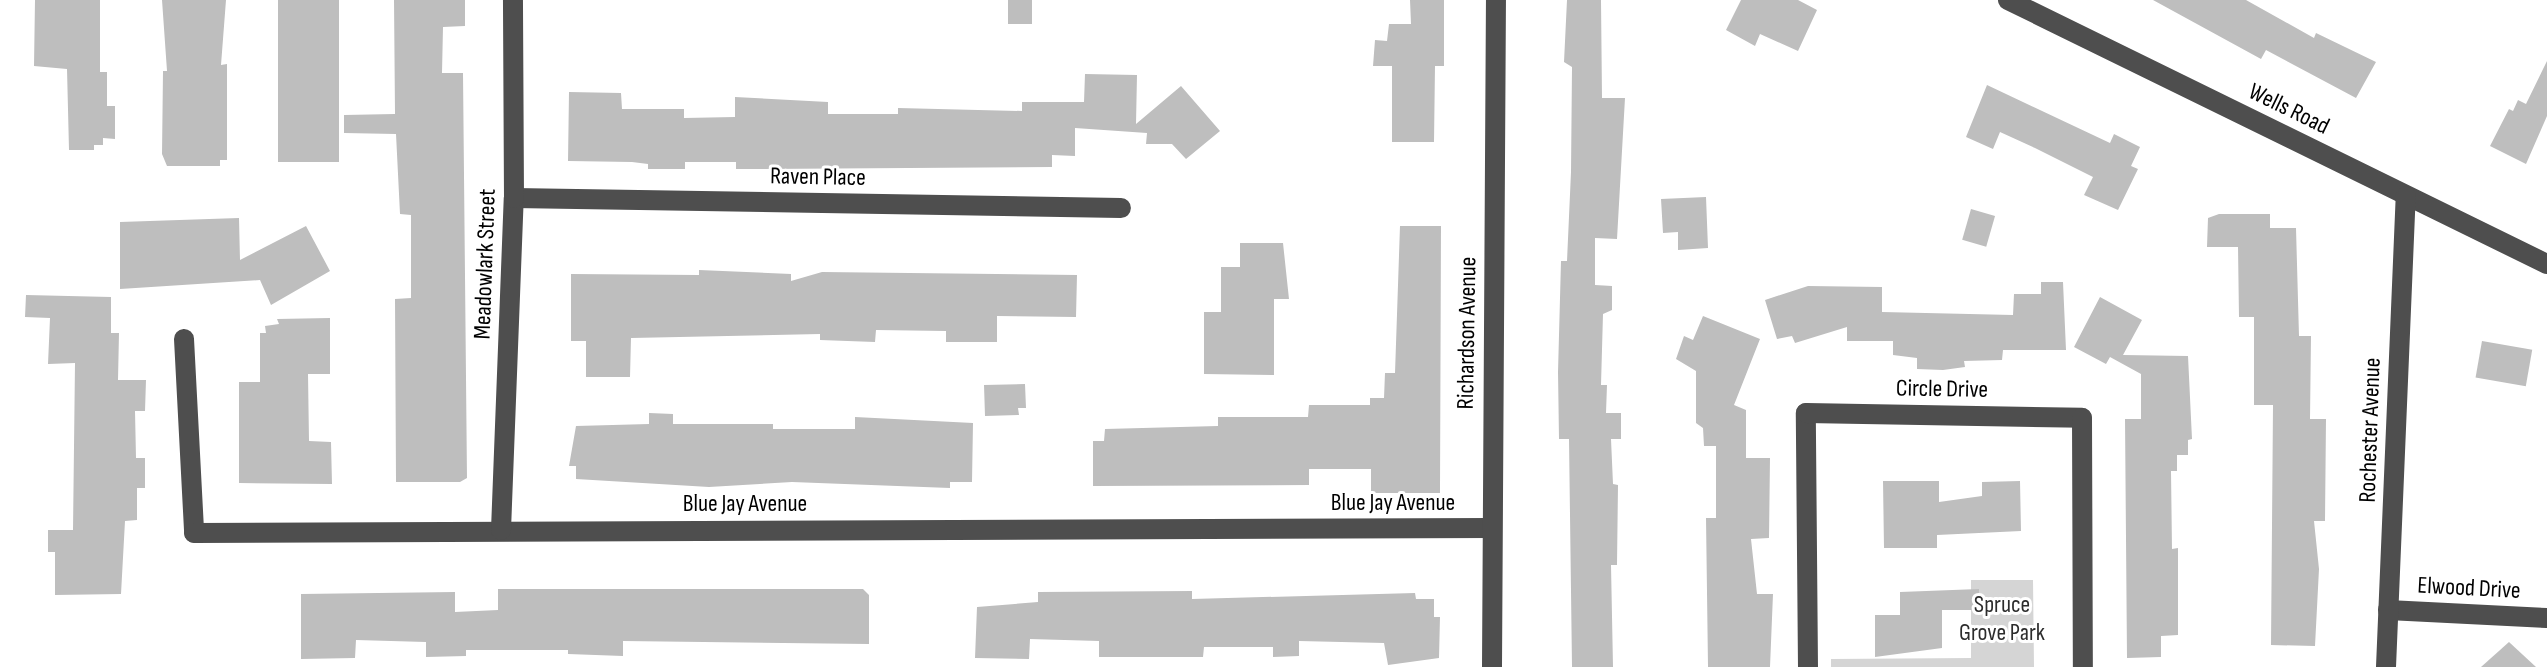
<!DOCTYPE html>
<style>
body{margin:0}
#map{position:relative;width:2547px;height:667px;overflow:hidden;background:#fff;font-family:"Sofia Sans Condensed",sans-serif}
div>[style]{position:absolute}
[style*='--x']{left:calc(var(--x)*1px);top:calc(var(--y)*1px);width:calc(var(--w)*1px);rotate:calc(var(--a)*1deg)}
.green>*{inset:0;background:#d5d5d5}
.building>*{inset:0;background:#bebebe;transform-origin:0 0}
.minor>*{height:20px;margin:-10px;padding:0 10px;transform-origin:10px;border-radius:10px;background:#4e4e4e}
span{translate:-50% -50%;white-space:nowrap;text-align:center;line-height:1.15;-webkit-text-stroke:6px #fff;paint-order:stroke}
.street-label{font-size:24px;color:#000}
.park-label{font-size:24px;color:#2c2c2c}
</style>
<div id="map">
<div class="green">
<i style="clip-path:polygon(1971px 580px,2033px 580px,2034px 667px,1831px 667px,1831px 659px,1971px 658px)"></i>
</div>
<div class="building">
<i style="clip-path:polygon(35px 0,100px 0,100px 72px,107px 72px,107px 106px,115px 106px,115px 139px,103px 138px,103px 145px,94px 145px,94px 150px,69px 150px,67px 69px,34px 66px)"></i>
<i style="clip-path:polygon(162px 0,226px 0,221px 65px,227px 64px,227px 160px,220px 160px,220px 166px,167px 166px,162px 154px,163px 71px,167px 71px)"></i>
<i style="left:278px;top:0;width:61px;height:162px"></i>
<i style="clip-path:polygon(394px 0,465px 0,465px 26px,443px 27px,442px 73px,463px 73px,467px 478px,460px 482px,396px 482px,395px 299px,411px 298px,411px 215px,400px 214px,396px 134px,344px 133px,344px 115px,395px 114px)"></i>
<i style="left:1008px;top:0;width:24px;height:24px"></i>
<i style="clip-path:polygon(1410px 0,1444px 0,1444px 66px,1435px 66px,1434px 142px,1392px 142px,1392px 66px,1373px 66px,1375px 40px,1387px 41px,1389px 24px,1411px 24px)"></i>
<i style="clip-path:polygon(1567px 0,1601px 0,1602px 98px,1625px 98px,1617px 239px,1595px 238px,1595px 285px,1612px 286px,1612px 310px,1603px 314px,1601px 385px,1607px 385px,1606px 413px,1621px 413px,1621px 439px,1611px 439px,1613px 484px,1618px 485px,1617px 565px,1611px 565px,1613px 667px,1572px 667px,1569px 439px,1559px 439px,1558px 372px,1561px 261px,1567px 261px,1571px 172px,1572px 67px,1564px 62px)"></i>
<i style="clip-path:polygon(1741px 0,1798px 0,1817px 10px,1798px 51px,1760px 34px,1755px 46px,1726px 30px)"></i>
<i style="clip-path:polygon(2153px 0,2246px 0,2314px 38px,2316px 33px,2376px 62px,2356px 98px,2266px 50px,2261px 59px)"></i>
<i style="clip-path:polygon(2547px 61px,2547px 116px,2526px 164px,2490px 146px,2509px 109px,2513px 111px,2518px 100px,2526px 104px)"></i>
<i style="clip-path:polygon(1085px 74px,1137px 75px,1136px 124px,1181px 86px,1220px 131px,1186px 159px,1172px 144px,1146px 144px,1147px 133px,1075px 128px,1075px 156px,1052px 155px,1052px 167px,749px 169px,736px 169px,736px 162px,685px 162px,685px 169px,648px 169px,648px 164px,632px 162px,568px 161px,569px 92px,621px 93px,622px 109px,684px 109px,684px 118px,735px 117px,735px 97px,828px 102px,828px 114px,898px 114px,898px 108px,1022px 111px,1022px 102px,1084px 102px)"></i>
<i style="clip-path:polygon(1987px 85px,2110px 143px,2114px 134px,2140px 147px,2131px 166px,2138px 169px,2118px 210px,2084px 195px,2093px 177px,2035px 148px,2000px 132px,1993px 149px,1966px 137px)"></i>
<i style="clip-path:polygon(1706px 197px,1708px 248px,1678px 250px,1678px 232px,1663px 233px,1661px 199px)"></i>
<i style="left:1971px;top:209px;width:25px;height:32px;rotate:16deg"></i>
<i style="clip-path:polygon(2219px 214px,2270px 214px,2270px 228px,2296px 228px,2299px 336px,2311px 336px,2310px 419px,2326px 419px,2325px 521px,2314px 521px,2319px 569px,2315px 646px,2271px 645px,2273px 405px,2254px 405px,2254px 317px,2239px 317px,2238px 247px,2207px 247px,2208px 218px)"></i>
<i style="clip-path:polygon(239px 218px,240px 260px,306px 226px,330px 271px,271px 305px,260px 280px,120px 289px,120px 222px)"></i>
<i style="clip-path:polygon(1400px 226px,1441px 226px,1440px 493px,1371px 493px,1371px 469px,1309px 469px,1309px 485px,1093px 486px,1093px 441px,1104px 441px,1105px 429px,1218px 426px,1218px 417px,1308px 417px,1309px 405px,1370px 405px,1370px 398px,1384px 398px,1385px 373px,1395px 373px)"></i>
<i style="clip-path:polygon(1240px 243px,1283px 243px,1289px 299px,1274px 299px,1274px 375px,1204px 374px,1204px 312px,1221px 312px,1221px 267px,1240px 267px)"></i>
<i style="clip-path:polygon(699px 270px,791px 274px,791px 281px,822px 272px,1077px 275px,1076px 317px,997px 316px,997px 342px,946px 342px,946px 331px,876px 330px,875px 342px,820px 340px,820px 334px,631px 338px,630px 377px,586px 377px,586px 341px,571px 341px,571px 274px,699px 275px)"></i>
<i style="clip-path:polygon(2041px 282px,2063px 282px,2066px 350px,2003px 350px,2002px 360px,1964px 361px,1965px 367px,1943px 370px,1917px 369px,1917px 358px,1893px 355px,1893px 341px,1847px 341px,1847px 327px,1795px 343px,1792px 336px,1777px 339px,1765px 300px,1808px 286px,1882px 287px,1882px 312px,2013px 315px,2014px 294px,2041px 294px)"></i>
<i style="clip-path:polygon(26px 295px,111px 297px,111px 333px,119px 333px,118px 380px,146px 380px,145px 411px,135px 411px,136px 458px,145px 458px,145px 488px,137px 488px,137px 520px,125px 521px,121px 594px,55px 595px,55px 552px,48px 552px,48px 530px,73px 530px,75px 363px,48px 364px,50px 318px,25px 317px)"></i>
<i style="clip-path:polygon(2100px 297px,2142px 320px,2123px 355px,2188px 356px,2192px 439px,2188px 440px,2188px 455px,2177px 455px,2177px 471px,2171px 471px,2172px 549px,2178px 548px,2178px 635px,2161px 636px,2161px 657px,2127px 658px,2125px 419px,2141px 419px,2141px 374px,2110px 357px,2106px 364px,2074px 347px)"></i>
<i style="clip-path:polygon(1703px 316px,1760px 339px,1734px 405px,1746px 410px,1746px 458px,1770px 458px,1769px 538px,1751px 539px,1757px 594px,1773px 594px,1770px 667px,1708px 667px,1706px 518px,1716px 518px,1716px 446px,1704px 446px,1703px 428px,1696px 423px,1696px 371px,1676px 359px,1684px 336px,1693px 340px)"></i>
<i style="clip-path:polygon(330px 318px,330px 374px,308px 374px,309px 441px,331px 442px,332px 484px,239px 483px,239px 382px,260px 382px,260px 333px,266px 333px,265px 326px,279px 324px,277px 319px)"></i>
<i style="left:2482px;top:341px;width:51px;height:37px;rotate:10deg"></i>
<i style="clip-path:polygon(1025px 384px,1026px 408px,1018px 408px,1019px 415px,985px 416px,984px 385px)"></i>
<i style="clip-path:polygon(649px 413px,673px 414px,673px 424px,773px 424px,773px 429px,855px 429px,855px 417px,973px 423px,972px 482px,950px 482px,950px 488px,792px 482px,709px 487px,576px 479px,576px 466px,569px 466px,576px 426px,649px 424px)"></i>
<i style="clip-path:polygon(1883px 481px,1939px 481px,1939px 502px,1982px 496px,1982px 482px,2020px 481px,2021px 531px,1937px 535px,1937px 548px,1884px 548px)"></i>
<i style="clip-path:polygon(498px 589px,863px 589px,869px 595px,869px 644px,623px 641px,623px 656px,568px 654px,568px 650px,466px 650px,466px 656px,426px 657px,426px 642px,356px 640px,355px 658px,301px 659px,301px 594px,455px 592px,455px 612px,498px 610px)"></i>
<i style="clip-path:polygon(1979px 589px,1979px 610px,1942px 610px,1942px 648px,1875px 657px,1875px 615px,1900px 615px,1900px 592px)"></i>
<i style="clip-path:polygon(1192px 591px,1192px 599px,1415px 593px,1416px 599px,1434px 599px,1434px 617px,1440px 617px,1439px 658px,1388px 665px,1384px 643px,1299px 641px,1299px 656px,1273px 657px,1273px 647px,1204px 647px,1203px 657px,1099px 657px,1099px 641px,1030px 639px,1029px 659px,975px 658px,977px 607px,1038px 602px,1038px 592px)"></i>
<i style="clip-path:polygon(2509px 642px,2536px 667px,2481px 667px)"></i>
</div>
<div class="minor">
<i style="--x:2008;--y:0;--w:600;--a:26.1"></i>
<i style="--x:514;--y:198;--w:607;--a:0.94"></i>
<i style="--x:184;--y:339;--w:194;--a:87"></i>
<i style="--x:194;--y:533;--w:1297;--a:-0.22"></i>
<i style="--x:501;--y:530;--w:332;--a:-87.8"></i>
<i style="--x:514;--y:198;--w:198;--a:-90.3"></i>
<i style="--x:2388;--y:610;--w:159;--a:2.9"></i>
<i style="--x:1492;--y:667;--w:667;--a:-89.66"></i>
<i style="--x:1808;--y:667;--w:254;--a:-90.5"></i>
<i style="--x:1806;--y:413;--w:276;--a:1"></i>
<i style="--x:2082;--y:418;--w:249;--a:89.8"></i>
<i style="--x:2386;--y:667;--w:471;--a:-87.6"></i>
</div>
<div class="street-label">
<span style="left:2289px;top:109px;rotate:26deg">Wells Road</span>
<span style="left:818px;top:177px;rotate:1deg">Raven Place</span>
<span style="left:485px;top:264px;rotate:-88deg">Meadowlark Street</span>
<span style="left:1467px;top:333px;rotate:-89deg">Richardson Avenue</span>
<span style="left:1942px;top:389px;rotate:1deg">Circle Drive</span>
<span style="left:2370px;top:430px;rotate:-88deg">Rochester Avenue</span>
<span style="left:1393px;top:503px">Blue Jay Avenue</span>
<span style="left:745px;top:504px">Blue Jay Avenue</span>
<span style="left:2469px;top:588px;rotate:3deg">Elwood Drive</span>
</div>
<div class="park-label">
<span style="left:2002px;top:619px">Spruce<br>Grove Park</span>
</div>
</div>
